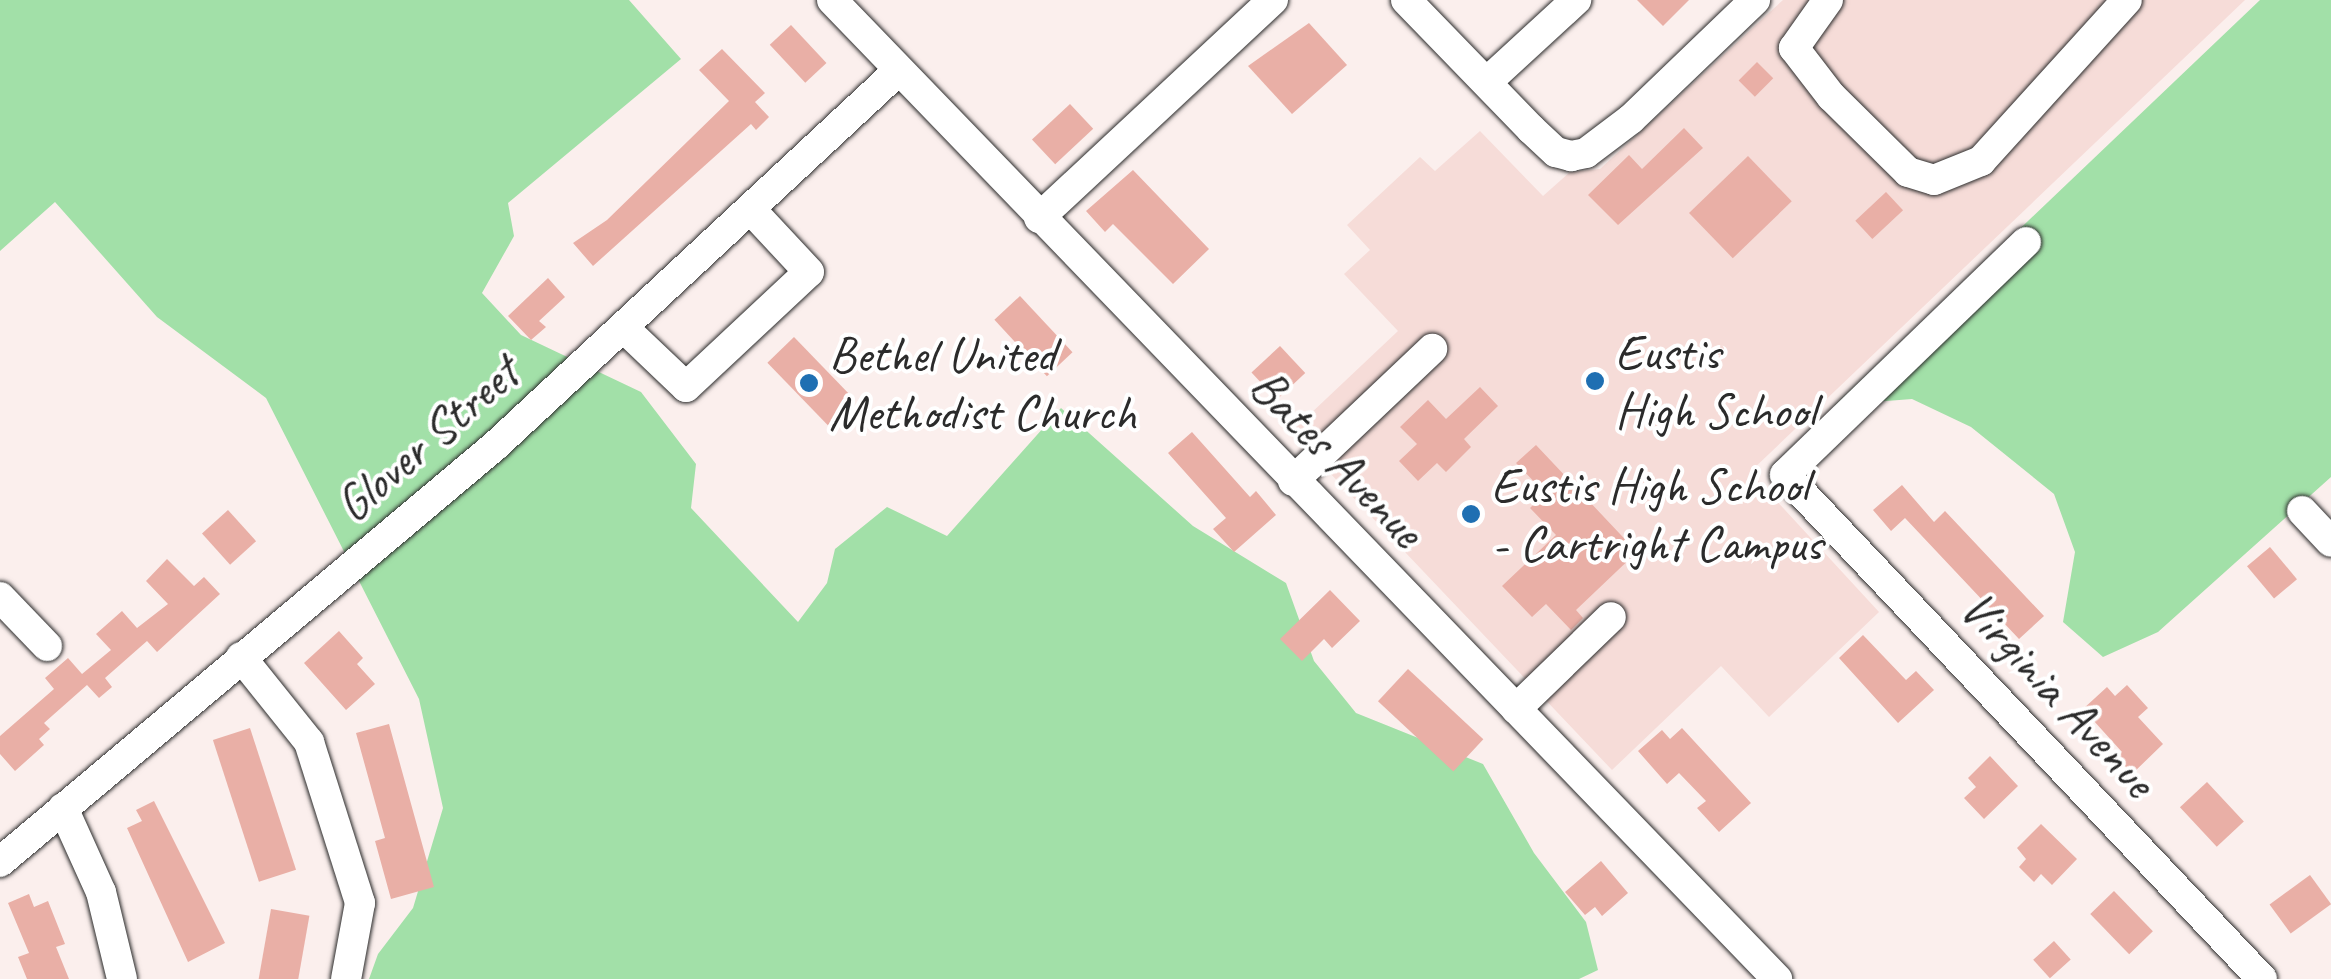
<!DOCTYPE html>
<style>
body{margin:0}
#map{position:relative;width:2331px;height:979px;overflow:hidden;background:#fbefed;font-family:Caveat,sans-serif}
div>[style]{position:absolute}
[style*='--x']{left:calc(var(--x)*1px);top:calc(var(--y)*1px);width:calc(var(--w)*1px);rotate:calc(var(--a)*1deg)}
.built>*{inset:0;background:#f6dcd8}
.green>*{inset:0;background:#a2e0a8}
.building>*{inset:0;background:#e9afa6;transform-origin:0 0}
.roads{filter:drop-shadow(0 0 2px #2b2b2b) drop-shadow(0 0 2px #2b2b2b)}
.minor>*{height:30px;margin:-15px;padding:0 15px;transform-origin:15px;border-radius:15px;background:#fff}
.dots>*{width:28px;height:28px;translate:-50% -50%;box-sizing:border-box;border:5px solid #fff;border-radius:50%}
span{translate:-50% -50%;white-space:nowrap;text-align:center;line-height:1.15;-webkit-text-stroke:8px #fff;paint-order:stroke}
.poi-label{font-size:50px;color:#2b2b2b}
.left{translate:0 -50%;text-align:left}
.street-label{font-size:50px;color:#2b2b2b}
</style>
<div id="map">
<div class="built">
<i style="clip-path:polygon(1783px 0,2245px 0,1750px 472px,1879px 612px,1769px 717px,1721px 666px,1612px 770px,1291px 432px,1398px 331px,1344px 274px,1370px 250px,1347px 225px,1420px 157px,1435px 171px,1480px 131px,1543px 196px,1570px 172px,1600px 169px)"></i>
</div>
<div class="green">
<i style="clip-path:polygon(0 0,629px 0,681px 59px,508px 203px,514px 236px,482px 293px,521px 335px,641px 392px,696px 464px,691px 508px,798px 622px,827px 583px,835px 549px,887px 507px,947px 536px,1061px 408px,1193px 526px,1286px 583px,1314px 661px,1356px 713px,1483px 764px,1534px 853px,1586px 922px,1598px 970px,1579px 979px,369px 979px,378px 954px,413px 908px,443px 808px,419px 699px,266px 398px,157px 317px,55px 202px,0 251px)"></i>
<i style="clip-path:polygon(2260px 0,2331px 0,2331px 477px,2158px 632px,2103px 657px,2063px 622px,2075px 552px,2054px 494px,1971px 427px,1912px 399px,1835px 405px)"></i>
</div>
<div class="building">
<i style="clip-path:polygon(1637px 0,1689px 0,1663px 26px)"></i>
<i style="clip-path:polygon(1309px 23px,1347px 65px,1292px 114px,1248px 66px)"></i>
<i style="left:791px;top:25px;width:52px;height:29px;rotate:47deg"></i>
<i style="clip-path:polygon(722px 49px,765px 93px,755px 102px,769px 117px,756px 130px,751px 124px,593px 266px,573px 243px,607px 220px,729px 101px,699px 70px)"></i>
<i style="left:1757px;top:62px;width:23px;height:26px;rotate:45deg"></i>
<i style="left:1070px;top:104px;width:34px;height:52px;rotate:47deg"></i>
<i style="clip-path:polygon(1684px 128px,1703px 148px,1618px 225px,1588px 195px,1629px 155px,1642px 169px)"></i>
<i style="left:1748px;top:156px;width:63px;height:82px;rotate:46deg"></i>
<i style="clip-path:polygon(1133px 170px,1209px 249px,1173px 284px,1113px 224px,1105px 232px,1086px 211px)"></i>
<i style="left:1886px;top:192px;width:25px;height:42px;rotate:47deg"></i>
<i style="clip-path:polygon(548px 278px,565px 297px,539px 321px,546px 327px,531px 340px,508px 316px)"></i>
<i style="left:1020px;top:296px;width:77px;height:35px;rotate:47deg"></i>
<i style="left:794px;top:337px;width:87px;height:37px;rotate:46deg"></i>
<i style="left:1280px;top:346px;width:37px;height:39px;rotate:47deg"></i>
<i style="clip-path:polygon(1480px 387px,1498px 406px,1464px 439px,1471px 447px,1446px 472px,1437px 463px,1418px 481px,1399px 461px,1417px 444px,1400px 427px,1428px 400px,1446px 419px)"></i>
<i style="clip-path:polygon(1192px 432px,1250px 497px,1256px 491px,1276px 515px,1234px 552px,1213px 529px,1226px 518px,1168px 453px)"></i>
<i style="clip-path:polygon(1536px 445px,1637px 552px,1576px 610px,1583px 618px,1571px 630px,1546px 604px,1532px 617px,1502px 586px,1556px 535px,1530px 508px,1545px 493px,1516px 463px)"></i>
<i style="clip-path:polygon(1902px 485px,1934px 522px,1945px 511px,2044px 616px,2019px 639px,1905px 518px,1891px 531px,1873px 510px)"></i>
<i style="left:228px;top:510px;width:42px;height:35px;rotate:48deg"></i>
<i style="left:2270px;top:547px;width:42px;height:30px;rotate:50deg"></i>
<i style="clip-path:polygon(167px 559px,194px 586px,204px 577px,220px 594px,157px 652px,147px 641px,105px 678px,112px 687px,99px 698px,87px 685px,44px 723px,50px 729px,39px 739px,44px 745px,15px 771px,0 754px,0 736px,54px 689px,45px 678px,68px 658px,82px 674px,111px 650px,96px 634px,122px 611px,137px 628px,168px 604px,146px 581px)"></i>
<i style="clip-path:polygon(1330px 590px,1360px 621px,1332px 648px,1324px 639px,1302px 661px,1280px 639px)"></i>
<i style="clip-path:polygon(339px 631px,363px 658px,357px 664px,375px 684px,346px 710px,304px 663px)"></i>
<i style="clip-path:polygon(1863px 635px,1906px 680px,1916px 671px,1934px 690px,1898px 723px,1839px 658px)"></i>
<i style="left:1408px;top:669px;width:103px;height:44px;rotate:43deg"></i>
<i style="clip-path:polygon(2127px 685px,2148px 708px,2138px 717px,2163px 744px,2132px 774px,2116px 757px,2122px 752px,2083px 709px,2107px 687px,2115px 696px)"></i>
<i style="clip-path:polygon(389px 724px,434px 887px,391px 899px,375px 841px,385px 838px,356px 733px)"></i>
<i style="left:250px;top:728px;width:149px;height:39px;rotate:72deg"></i>
<i style="clip-path:polygon(1682px 728px,1751px 803px,1719px 832px,1697px 808px,1706px 801px,1679px 773px,1667px 784px,1638px 751px,1662px 730px,1670px 739px)"></i>
<i style="clip-path:polygon(1990px 756px,2018px 786px,1984px 819px,1964px 798px,1976px 787px,1968px 778px)"></i>
<i style="left:2207px;top:782px;width:54px;height:37px;rotate:47deg"></i>
<i style="clip-path:polygon(154px 801px,225px 943px,188px 962px,127px 828px,142px 821px,136px 810px)"></i>
<i style="clip-path:polygon(2041px 824px,2077px 859px,2052px 885px,2041px 874px,2034px 882px,2019px 867px,2026px 859px,2017px 848px)"></i>
<i style="clip-path:polygon(1601px 861px,1628px 893px,1602px 916px,1595px 907px,1585px 915px,1565px 892px)"></i>
<i style="left:2310px;top:875px;width:36px;height:50px;rotate:54deg"></i>
<i style="left:2114px;top:891px;width:56px;height:33px;rotate:46deg"></i>
<i style="clip-path:polygon(29px 894px,34px 907px,48px 901px,65px 944px,56px 947px,69px 979px,27px 979px,18px 957px,29px 953px,8px 903px)"></i>
<i style="left:271px;top:909px;width:39px;height:71px;rotate:10deg"></i>
<i style="left:2054px;top:941px;width:25px;height:28px;rotate:48deg"></i>
</div>
<div class="roads">
<div class="minor">
<i style="--x:832;--y:0;--w:1361;--a:46.01"></i>
<i style="--x:1406;--y:0;--w:180;--a:45.9"></i>
<i style="--x:1531;--y:129;--w:34;--a:43"></i>
<i style="--x:1556;--y:152;--w:16;--a:15"></i>
<i style="--x:1571;--y:156;--w:15;--a:-11"></i>
<i style="--x:1586;--y:153;--w:56;--a:-37.1"></i>
<i style="--x:1631;--y:119;--w:172;--a:-43.8"></i>
<i style="--x:1828;--y:0;--w:59;--a:125.3"></i>
<i style="--x:1794;--y:48;--w:61;--a:52.4"></i>
<i style="--x:1831;--y:96;--w:108;--a:44.6"></i>
<i style="--x:1908;--y:172;--w:27;--a:17"></i>
<i style="--x:1934;--y:180;--w:51;--a:-22"></i>
<i style="--x:1981;--y:161;--w:217;--a:-47.8"></i>
<i style="--x:1488;--y:81;--w:120;--a:-42.6"></i>
<i style="--x:1039;--y:218;--w:320;--a:-43"></i>
<i style="--x:2026;--y:242;--w:335;--a:136"></i>
<i style="--x:1785;--y:475;--w:694;--a:46.58"></i>
<i style="--x:625;--y:329;--w:84;--a:43.6"></i>
<i style="--x:686;--y:387;--w:168;--a:-43.1"></i>
<i style="--x:809;--y:272;--w:82;--a:-133"></i>
<i style="--x:1293;--y:481;--w:192;--a:-43.5"></i>
<i style="--x:2302;--y:511;--w:42;--a:46.9"></i>
<i style="--x:0;--y:597;--w:68;--a:46.2"></i>
<i style="--x:241;--y:657;--w:109;--a:51.3"></i>
<i style="--x:309;--y:742;--w:169;--a:72.4"></i>
<i style="--x:360;--y:903;--w:77;--a:100.4"></i>
<i style="--x:1516;--y:709;--w:132;--a:-44.1"></i>
<i style="--x:63;--y:808;--w:92;--a:65.7"></i>
<i style="--x:101;--y:892;--w:89;--a:76.4"></i>
<i style="--x:0;--y:862;--w:648;--a:-40.05"></i>
<i style="--x:496;--y:445;--w:550;--a:-42.94"></i>
</div>
</div>
<div class="dots">
<i style="left:1595px;top:381px;background:#1f6fb2"></i>
<i style="left:809px;top:383px;background:#1f6fb2"></i>
<i style="left:1471px;top:514px;background:#1f6fb2"></i>
</div>
<div class="poi-label">
<span class="left" style="left:1615px;top:381px">Eustis<br>High School</span>
<span class="left" style="left:829px;top:383px">Bethel United<br>Methodist Church</span>
<span class="left" style="left:1491px;top:514px">Eustis High School<br>- Cartright Campus</span>
</div>
<div class="street-label">
<span style="left:427px;top:439px;rotate:-41deg">Glover Street</span>
<span style="left:1337px;top:458px;rotate:46deg">Bates Avenue</span>
<span style="left:2058px;top:694px;rotate:47deg">Virginia Avenue</span>
</div>
</div>
